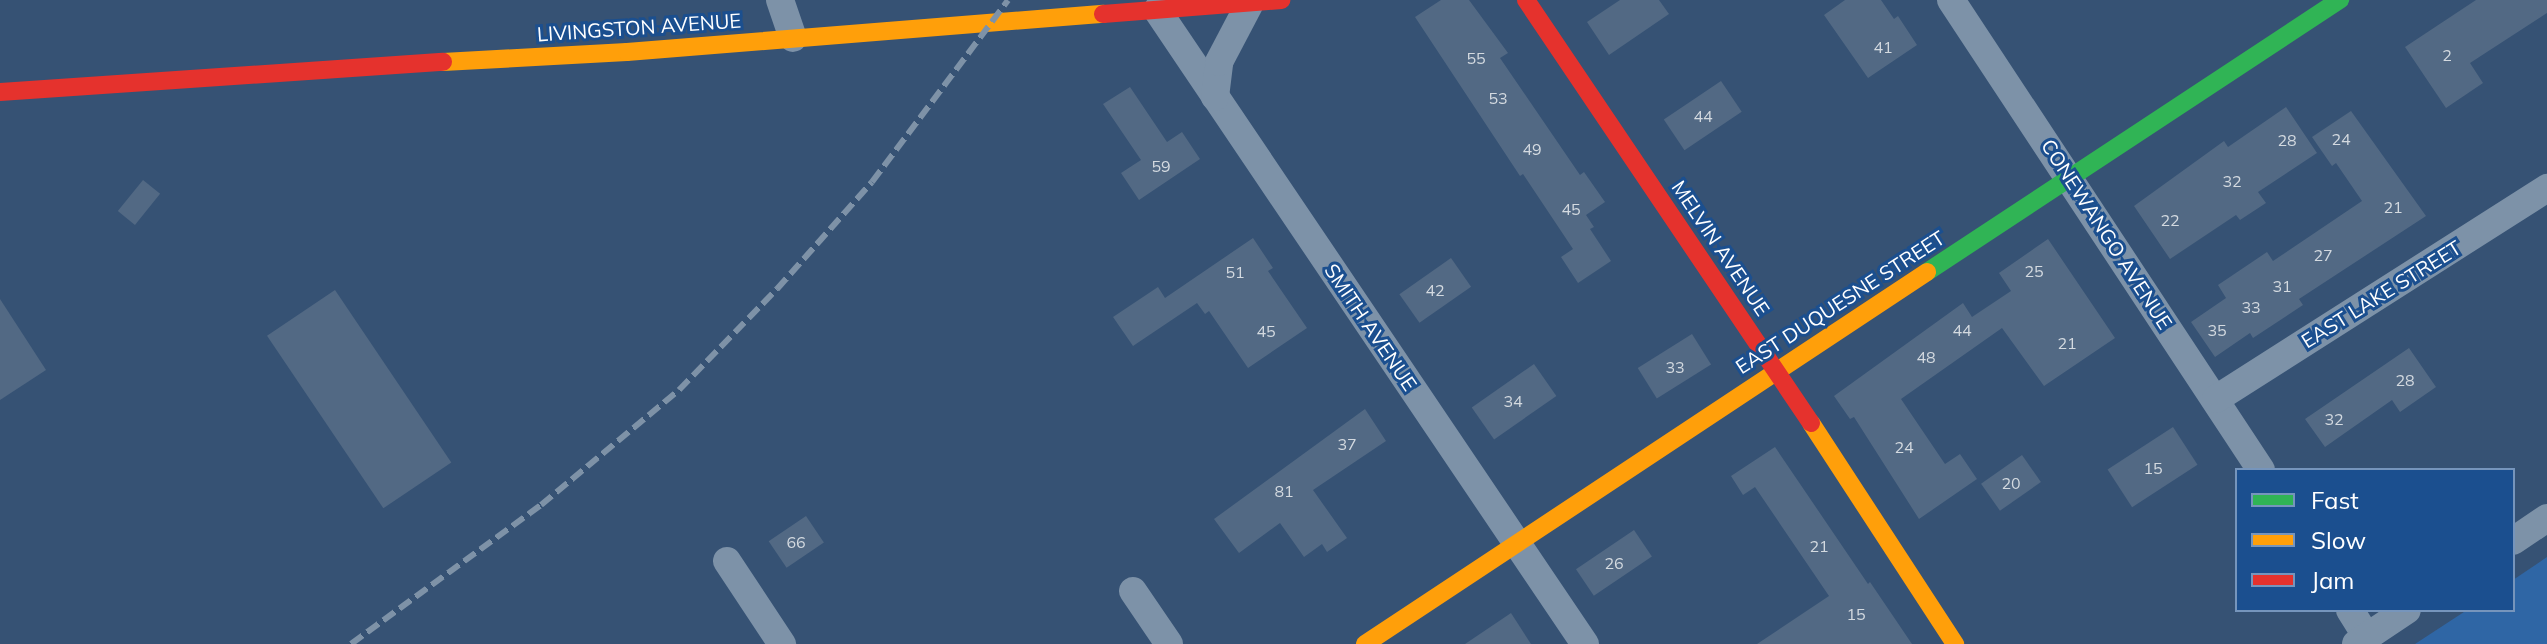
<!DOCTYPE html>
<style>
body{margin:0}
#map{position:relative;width:2547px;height:644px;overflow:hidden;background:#365274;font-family:Mulish,sans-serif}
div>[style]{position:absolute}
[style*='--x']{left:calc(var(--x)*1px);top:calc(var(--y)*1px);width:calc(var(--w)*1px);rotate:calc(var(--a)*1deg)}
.green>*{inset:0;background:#2f66a5}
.building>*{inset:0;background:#526984;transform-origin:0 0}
.street>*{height:28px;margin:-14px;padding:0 14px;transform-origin:14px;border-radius:14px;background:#7d92a8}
.fast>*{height:18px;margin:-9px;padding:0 9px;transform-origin:9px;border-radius:9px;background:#30b455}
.slow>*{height:18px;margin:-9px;padding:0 9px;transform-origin:9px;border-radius:9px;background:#ff9f0a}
.jam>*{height:18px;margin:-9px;padding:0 9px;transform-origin:9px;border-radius:9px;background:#e5322d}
.rail>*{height:6px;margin-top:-3px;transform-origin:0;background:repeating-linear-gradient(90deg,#7e92a7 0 14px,transparent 0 20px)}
span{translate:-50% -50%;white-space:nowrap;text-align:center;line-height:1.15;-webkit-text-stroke:6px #1b4f8f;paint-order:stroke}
.number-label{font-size:16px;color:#d4dae0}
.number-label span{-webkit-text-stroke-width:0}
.street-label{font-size:20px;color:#fff}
.legend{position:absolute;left:2235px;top:468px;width:280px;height:144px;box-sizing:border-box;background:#1b4f8f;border:2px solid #7695bc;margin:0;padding:10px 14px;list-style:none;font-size:24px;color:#fff}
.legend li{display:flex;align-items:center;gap:16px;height:40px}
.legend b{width:40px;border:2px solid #7695bc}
</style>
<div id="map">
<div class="green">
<i style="clip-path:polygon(2547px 557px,2547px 644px,2415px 644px,2467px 610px,2513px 610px,2513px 580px)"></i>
</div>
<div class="building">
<i style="clip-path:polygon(1441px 0,1469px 0,1508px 53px,1500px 58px,1580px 175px,1584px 172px,1605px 202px,1586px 215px,1594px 227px,1590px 229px,1611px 261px,1578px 283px,1561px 257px,1573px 249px,1523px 174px,1520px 176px,1415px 17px)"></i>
<i style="clip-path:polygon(1620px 0,1659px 0,1669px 14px,1609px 55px,1587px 22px)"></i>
<i style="clip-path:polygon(1845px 0,1881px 0,1894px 19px,1898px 16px,1917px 45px,1868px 78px,1824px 15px)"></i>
<i style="clip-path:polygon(2476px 0,2547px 0,2547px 13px,2470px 63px,2483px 83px,2446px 108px,2405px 47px)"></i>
<i style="left:1721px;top:81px;width:37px;height:69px;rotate:56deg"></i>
<i style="clip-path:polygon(1130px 87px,1167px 142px,1182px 132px,1200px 159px,1139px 200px,1121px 173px,1141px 160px,1103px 104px)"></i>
<i style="clip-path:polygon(2286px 107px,2317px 153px,2258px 192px,2266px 203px,2240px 220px,2236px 215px,2170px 259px,2134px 206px,2224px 141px,2228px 147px)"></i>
<i style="clip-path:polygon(2351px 111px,2426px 216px,2299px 299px,2303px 305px,2253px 338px,2250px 333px,2215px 357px,2191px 322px,2226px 298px,2218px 285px,2267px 252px,2273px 261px,2362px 201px,2336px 163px,2332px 166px,2312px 137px)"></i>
<i style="left:143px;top:180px;width:22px;height:40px;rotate:39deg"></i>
<i style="clip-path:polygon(1253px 238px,1273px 268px,1268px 271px,1307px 328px,1248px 368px,1209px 311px,1205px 314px,1197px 303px,1133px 346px,1113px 317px,1158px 287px,1165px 298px)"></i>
<i style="clip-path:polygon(2048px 239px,2115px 338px,2044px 386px,2002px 328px,1901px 399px,1945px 464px,1960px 454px,1977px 479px,1919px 519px,1854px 417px,1850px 419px,1834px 396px,1963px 303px,1972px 317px,2011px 291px,1999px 273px)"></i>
<i style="left:1451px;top:258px;width:35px;height:63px;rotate:55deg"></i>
<i style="left:335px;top:290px;width:208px;height:82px;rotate:56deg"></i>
<i style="clip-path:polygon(0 299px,46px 370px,0 400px)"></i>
<i style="left:1692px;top:334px;width:36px;height:64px;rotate:58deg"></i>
<i style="clip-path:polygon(2409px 348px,2436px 387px,2400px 412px,2392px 400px,2325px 447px,2305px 419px)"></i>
<i style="left:1534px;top:364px;width:39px;height:76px;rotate:55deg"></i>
<i style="clip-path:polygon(1365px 409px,1386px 441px,1313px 490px,1347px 538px,1327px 552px,1322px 544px,1304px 557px,1280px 523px,1239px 553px,1214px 519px)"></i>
<i style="left:2173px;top:427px;width:45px;height:78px;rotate:57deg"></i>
<i style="clip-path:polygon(1775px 447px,1868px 584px,1870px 582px,1912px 644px,1757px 644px,1829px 596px,1755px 487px,1743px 495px,1731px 476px)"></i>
<i style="left:2022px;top:455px;width:33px;height:50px;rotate:55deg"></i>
<i style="left:806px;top:516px;width:32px;height:45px;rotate:56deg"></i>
<i style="left:1634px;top:530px;width:32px;height:70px;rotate:56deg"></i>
<i style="clip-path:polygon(1511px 613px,1531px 644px,1465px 644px)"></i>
</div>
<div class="street">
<i style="--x:780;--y:0;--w:40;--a:71.1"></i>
<i style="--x:1951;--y:0;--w:563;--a:56.59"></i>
<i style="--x:1157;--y:10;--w:765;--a:55.98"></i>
<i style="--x:1215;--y:97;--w:35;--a:-83"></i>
<i style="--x:1219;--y:62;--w:67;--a:-62.3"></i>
<i style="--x:2216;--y:399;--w:393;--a:-32.5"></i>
<i style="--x:2513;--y:541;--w:41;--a:-34.1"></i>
<i style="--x:727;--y:561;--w:100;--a:56.5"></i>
<i style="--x:1133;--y:591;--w:64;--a:55.8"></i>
<i style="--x:2350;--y:610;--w:32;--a:58"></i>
<i style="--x:2356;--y:644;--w:61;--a:-33.7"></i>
</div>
<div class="fast">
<i style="--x:1927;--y:272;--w:495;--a:-33.4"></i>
</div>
<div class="slow">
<i style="--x:443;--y:62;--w:184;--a:-3.1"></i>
<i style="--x:627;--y:52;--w:478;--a:-4.6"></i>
<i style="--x:1811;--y:423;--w:264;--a:56.9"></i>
<i style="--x:1365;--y:644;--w:674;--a:-33.5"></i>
</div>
<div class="jam">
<i style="--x:1526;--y:0;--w:510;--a:56.03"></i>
<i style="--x:1103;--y:14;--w:179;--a:-4.5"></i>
<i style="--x:0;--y:92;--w:444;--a:-3.9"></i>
</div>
<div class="rail">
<i style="--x:351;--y:644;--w:235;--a:-36.2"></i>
<i style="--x:541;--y:505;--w:180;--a:-39.8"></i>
<i style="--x:679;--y:390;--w:141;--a:-45.9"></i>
<i style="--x:777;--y:289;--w:143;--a:-48.4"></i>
<i style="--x:872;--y:182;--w:227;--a:-53.2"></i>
</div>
<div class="number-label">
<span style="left:1883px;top:47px">41</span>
<span style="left:2447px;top:55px">2</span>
<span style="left:1476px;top:58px">55</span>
<span style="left:1498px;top:98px">53</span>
<span style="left:1703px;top:116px">44</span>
<span style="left:2341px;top:139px">24</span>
<span style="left:2287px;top:140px">28</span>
<span style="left:1532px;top:149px">49</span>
<span style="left:1161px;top:166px">59</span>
<span style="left:2232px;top:181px">32</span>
<span style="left:2393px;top:207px">21</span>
<span style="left:1571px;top:209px">45</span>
<span style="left:2170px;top:220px">22</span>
<span style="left:2323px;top:255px">27</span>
<span style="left:2034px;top:271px">25</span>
<span style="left:1235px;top:272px">51</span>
<span style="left:2282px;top:286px">31</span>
<span style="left:1435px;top:290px">42</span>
<span style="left:2251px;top:307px">33</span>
<span style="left:1962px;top:330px">44</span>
<span style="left:2217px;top:330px">35</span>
<span style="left:1266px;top:331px">45</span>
<span style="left:2067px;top:343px">21</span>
<span style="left:1926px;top:357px">48</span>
<span style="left:1675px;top:367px">33</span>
<span style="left:2405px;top:380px">28</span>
<span style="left:1513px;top:401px">34</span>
<span style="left:2334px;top:419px">32</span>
<span style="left:1347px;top:444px">37</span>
<span style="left:1904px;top:447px">24</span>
<span style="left:2153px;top:468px">15</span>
<span style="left:2011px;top:483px">20</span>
<span style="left:1284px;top:491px">81</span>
<span style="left:796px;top:542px">66</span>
<span style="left:1819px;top:546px">21</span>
<span style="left:1614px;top:563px">26</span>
<span style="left:1856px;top:614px">15</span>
</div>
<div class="street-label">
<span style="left:639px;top:27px;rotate:-4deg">LIVINGSTON AVENUE</span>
<span style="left:2107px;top:234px;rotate:57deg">CONEWANGO AVENUE</span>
<span style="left:1721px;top:248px;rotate:56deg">MELVIN AVENUE</span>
<span style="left:2381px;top:294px;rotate:-32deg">EAST LAKE STREET</span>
<span style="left:1840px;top:302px;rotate:-33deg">EAST DUQUESNE STREET</span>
<span style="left:1371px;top:327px;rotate:56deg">SMITH AVENUE</span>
</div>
<ul class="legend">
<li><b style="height:10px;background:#30b455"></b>Fast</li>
<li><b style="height:10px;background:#ff9f0a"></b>Slow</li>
<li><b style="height:10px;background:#e5322d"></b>Jam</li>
</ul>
</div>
